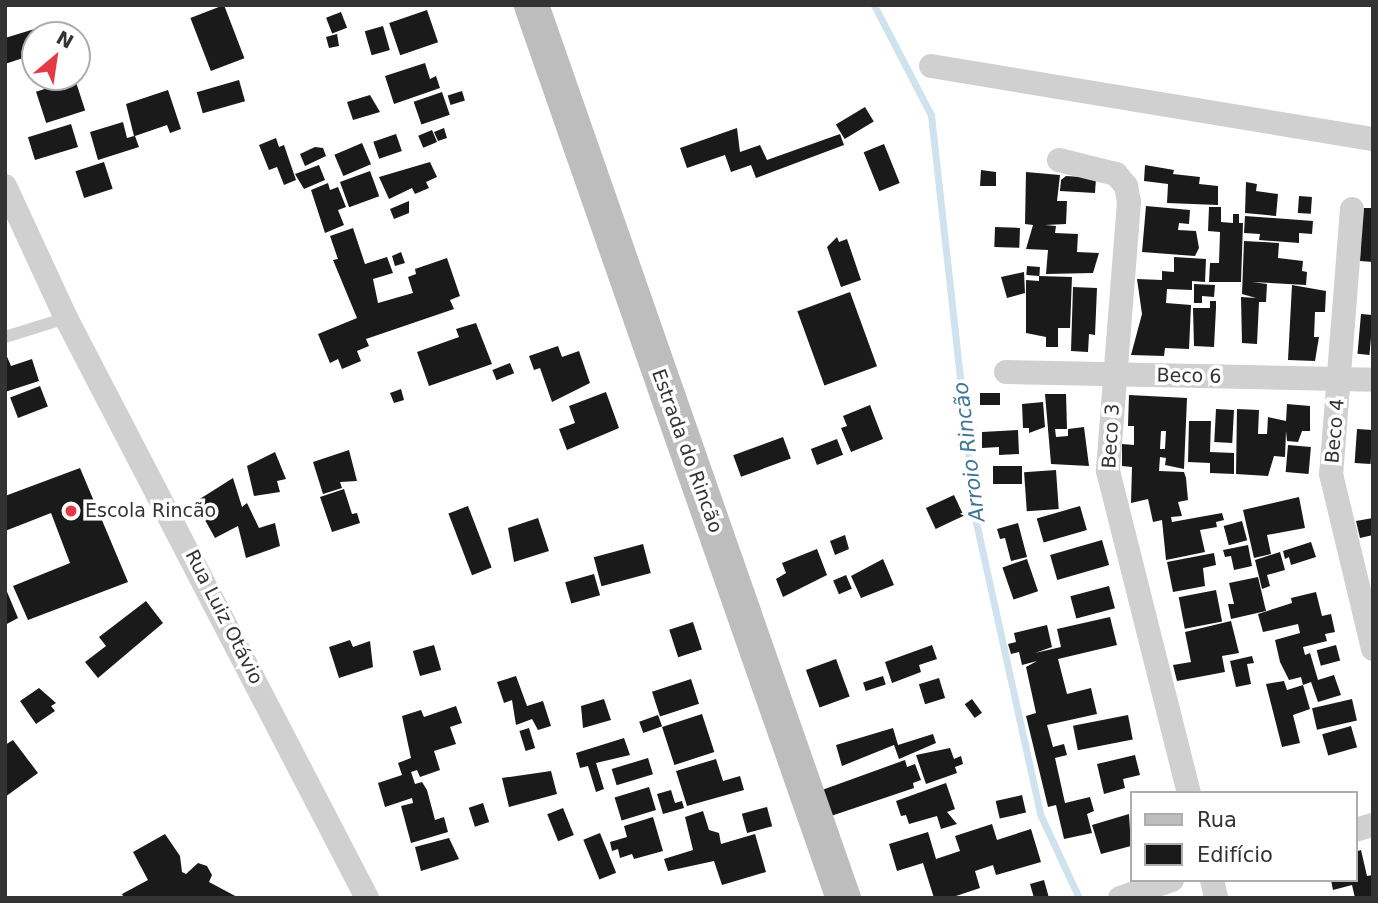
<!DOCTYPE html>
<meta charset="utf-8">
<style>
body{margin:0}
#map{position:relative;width:1378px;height:903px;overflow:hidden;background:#fff;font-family:"DejaVu Sans",sans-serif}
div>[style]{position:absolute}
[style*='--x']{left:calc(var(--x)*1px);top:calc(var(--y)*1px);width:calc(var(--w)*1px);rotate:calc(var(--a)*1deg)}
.stream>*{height:7px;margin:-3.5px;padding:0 3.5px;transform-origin:3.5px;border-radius:3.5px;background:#cfe2ee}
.building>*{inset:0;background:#1a1a1a;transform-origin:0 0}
.lane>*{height:12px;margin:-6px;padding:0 6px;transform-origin:6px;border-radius:6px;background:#d0d0d0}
.street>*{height:24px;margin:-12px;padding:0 12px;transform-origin:12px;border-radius:12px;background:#d0d0d0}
.secondary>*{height:35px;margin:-17.5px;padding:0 17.5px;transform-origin:17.5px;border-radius:17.5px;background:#bdbdbd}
.dots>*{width:19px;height:19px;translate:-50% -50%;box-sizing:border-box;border:4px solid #fff;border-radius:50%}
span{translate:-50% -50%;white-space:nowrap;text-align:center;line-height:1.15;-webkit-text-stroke:7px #fff;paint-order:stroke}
.street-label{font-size:19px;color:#333}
.poi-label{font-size:19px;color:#333}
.left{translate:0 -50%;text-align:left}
.water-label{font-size:21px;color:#3f7597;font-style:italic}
.frame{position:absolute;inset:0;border:7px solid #333;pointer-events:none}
.legend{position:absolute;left:1130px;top:791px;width:228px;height:91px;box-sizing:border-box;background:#fff;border:2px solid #adadad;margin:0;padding:9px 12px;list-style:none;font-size:21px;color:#333}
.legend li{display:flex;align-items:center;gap:14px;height:35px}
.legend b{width:35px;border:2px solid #adadad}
.north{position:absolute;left:21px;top:21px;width:70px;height:70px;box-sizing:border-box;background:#fff;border:2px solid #adadad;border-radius:50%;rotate:29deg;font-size:19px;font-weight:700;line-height:28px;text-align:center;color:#333}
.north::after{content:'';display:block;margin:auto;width:24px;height:32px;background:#e63946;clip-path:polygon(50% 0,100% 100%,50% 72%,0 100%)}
</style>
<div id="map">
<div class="stream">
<i style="--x:874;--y:5;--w:124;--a:62.6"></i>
<i style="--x:931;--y:115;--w:409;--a:83.7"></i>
<i style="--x:976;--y:522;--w:299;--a:77.6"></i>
<i style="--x:1040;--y:814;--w:93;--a:65.1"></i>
</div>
<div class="building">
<i style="left:224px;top:5px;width:57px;height:36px;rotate:69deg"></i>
<i style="left:427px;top:10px;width:34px;height:40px;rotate:71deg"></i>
<i style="left:341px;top:12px;width:17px;height:16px;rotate:69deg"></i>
<i style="left:383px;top:26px;width:25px;height:19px;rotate:74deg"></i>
<i style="clip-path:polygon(41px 27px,44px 35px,35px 35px,35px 54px,5px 64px,5px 38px)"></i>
<i style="clip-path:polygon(337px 34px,339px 46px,329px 48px,326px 37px)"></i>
<i style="clip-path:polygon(425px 63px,430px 79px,436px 76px,440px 88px,394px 104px,385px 76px)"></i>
<i style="left:75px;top:79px;width:33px;height:41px;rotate:72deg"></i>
<i style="left:239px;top:80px;width:22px;height:44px;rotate:74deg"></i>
<i style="clip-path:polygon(168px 90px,181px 129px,170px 133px,167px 125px,135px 136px,139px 147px,98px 160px,90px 132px,123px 122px,127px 138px,134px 136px,126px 104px)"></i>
<i style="left:462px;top:91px;width:10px;height:15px;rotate:73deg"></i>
<i style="left:442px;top:92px;width:24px;height:30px;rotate:71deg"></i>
<i style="clip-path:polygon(370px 95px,380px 112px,353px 120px,347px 102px)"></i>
<i style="left:865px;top:107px;width:17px;height:34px;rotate:59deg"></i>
<i style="left:71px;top:124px;width:24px;height:45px;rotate:73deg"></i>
<i style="clip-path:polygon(444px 128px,447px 138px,438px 141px,434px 132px)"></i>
<i style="clip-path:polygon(737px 128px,740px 152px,760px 145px,767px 160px,840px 134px,844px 145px,756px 178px,751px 165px,731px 172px,725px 155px,687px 168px,680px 148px)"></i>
<i style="left:432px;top:130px;width:13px;height:15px;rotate:67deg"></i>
<i style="left:396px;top:134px;width:18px;height:24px;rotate:71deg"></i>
<i style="clip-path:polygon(276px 138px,279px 147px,284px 145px,296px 180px,284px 185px,277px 167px,269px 170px,259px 145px)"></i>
<i style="left:362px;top:143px;width:23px;height:30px;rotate:67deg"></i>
<i style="left:884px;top:144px;width:42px;height:22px;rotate:68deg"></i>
<i style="clip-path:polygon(315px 147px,323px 148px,326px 156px,305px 166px,300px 154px)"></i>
<i style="left:104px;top:162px;width:28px;height:30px;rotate:72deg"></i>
<i style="clip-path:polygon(430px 162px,437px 177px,426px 182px,429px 188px,415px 194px,412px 188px,389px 199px,379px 177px)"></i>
<i style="clip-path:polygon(319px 165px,325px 180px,304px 189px,295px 174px)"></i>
<i style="clip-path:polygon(1145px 165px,1174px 170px,1173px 174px,1200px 177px,1199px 184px,1218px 186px,1218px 205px,1167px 203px,1168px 184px,1144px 181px)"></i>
<i style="clip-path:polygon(981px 170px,996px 172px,996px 186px,980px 186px)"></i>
<i style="left:370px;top:171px;width:27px;height:32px;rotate:70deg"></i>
<i style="clip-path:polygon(1026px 172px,1060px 175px,1057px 201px,1067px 201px,1066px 224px,1045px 225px,1056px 226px,1055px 233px,1078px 234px,1077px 252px,1099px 253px,1093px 273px,1046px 274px,1048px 250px,1026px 249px,1033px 225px,1025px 224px)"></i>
<i style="clip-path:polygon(1066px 176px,1096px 178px,1095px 193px,1060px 191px,1061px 180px)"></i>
<i style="clip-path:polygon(1246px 182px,1257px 184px,1256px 191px,1278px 194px,1276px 216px,1245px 213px)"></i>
<i style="clip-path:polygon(328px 183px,330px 190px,338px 187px,346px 207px,338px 210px,344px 225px,325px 233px,311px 190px)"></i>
<i style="left:1299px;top:196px;width:13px;height:17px;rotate:4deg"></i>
<i style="clip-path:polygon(409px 201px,409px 213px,394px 219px,390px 209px)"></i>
<i style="clip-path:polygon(1146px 206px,1190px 210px,1189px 224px,1179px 223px,1178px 230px,1196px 231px,1199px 248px,1195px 256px,1142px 252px)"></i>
<i style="clip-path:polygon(1209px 207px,1221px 207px,1221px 222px,1233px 223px,1233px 214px,1239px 214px,1239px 223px,1243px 223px,1241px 282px,1209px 282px,1210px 263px,1219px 263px,1220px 232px,1208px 231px)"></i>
<i style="clip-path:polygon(1362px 208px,1373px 208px,1373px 262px,1360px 261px)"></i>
<i style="clip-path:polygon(1245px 216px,1313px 221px,1312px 234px,1299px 233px,1299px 243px,1259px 240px,1260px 234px,1244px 233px)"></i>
<i style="left:995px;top:227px;width:25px;height:20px;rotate:2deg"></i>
<i style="clip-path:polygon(353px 228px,365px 264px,387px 257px,393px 273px,373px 279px,378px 303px,413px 293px,408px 277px,416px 274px,415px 269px,447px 258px,460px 296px,450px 300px,454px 309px,366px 339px,369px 346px,357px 351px,361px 361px,342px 369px,338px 359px,330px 363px,318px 334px,357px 318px,333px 260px,338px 259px,330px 236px)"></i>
<i style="clip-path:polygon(837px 237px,839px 242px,847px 239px,861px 280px,841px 287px,827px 247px)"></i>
<i style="clip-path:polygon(1244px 241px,1279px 243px,1278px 258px,1303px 261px,1302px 271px,1307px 272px,1306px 285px,1252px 282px,1267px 284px,1266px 302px,1259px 302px,1257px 344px,1242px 343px,1241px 297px,1256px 298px,1242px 294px)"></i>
<i style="clip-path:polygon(401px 252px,405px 263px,395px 266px,392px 256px)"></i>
<i style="clip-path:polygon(1174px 257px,1206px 259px,1205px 282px,1192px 281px,1192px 290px,1167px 289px,1166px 303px,1191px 305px,1189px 349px,1165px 348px,1164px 356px,1131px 355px,1142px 314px,1137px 279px,1162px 280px,1162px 271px,1174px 272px)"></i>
<i style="left:1027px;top:266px;width:13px;height:9px;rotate:4deg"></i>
<i style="clip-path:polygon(1024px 272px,1025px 293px,1007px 298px,1001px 277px)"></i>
<i style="clip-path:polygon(1039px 276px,1072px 277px,1070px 328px,1058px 328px,1058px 347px,1046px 347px,1046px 337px,1026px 333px,1026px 280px,1039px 281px)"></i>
<i style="clip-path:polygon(1194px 284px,1215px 285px,1214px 297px,1202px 296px,1202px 303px,1194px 303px)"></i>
<i style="clip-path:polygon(1292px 285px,1326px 291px,1325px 312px,1315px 312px,1314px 337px,1319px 337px,1315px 361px,1288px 360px)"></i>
<i style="clip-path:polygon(1073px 287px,1097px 288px,1095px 335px,1089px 334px,1088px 352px,1071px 351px)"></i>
<i style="left:850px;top:292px;width:79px;height:56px;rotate:70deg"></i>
<i style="clip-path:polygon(1210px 301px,1216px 301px,1216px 308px,1214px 347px,1194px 346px,1193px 308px,1210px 308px)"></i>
<i style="left:1361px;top:314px;width:12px;height:40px;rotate:5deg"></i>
<i style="clip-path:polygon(476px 323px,492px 364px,429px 386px,417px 352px,459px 337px,456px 329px)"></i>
<i style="clip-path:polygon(558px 346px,562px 357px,579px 351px,590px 383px,552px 402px,540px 368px,534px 370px,529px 356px)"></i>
<i style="clip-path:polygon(5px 352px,11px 366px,32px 359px,39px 381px,5px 392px)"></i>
<i style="left:510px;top:363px;width:11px;height:19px;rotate:68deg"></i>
<i style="left:40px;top:386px;width:22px;height:32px;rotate:69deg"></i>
<i style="clip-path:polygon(401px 389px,404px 400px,394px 403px,390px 393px)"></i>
<i style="clip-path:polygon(606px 392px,619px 428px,567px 450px,559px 429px,575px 423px,569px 406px)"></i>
<i style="left:980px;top:393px;width:20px;height:12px"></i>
<i style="clip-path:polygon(1045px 394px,1066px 394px,1067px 429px,1055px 429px,1056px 437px,1068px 436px,1068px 429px,1084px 427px,1089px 466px,1051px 464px)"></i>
<i style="clip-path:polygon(evenodd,1129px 395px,1187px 398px,1184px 469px,1165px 465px,1166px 458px,1160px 457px,1159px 471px,1184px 472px,1186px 478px,1188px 500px,1178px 502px,1182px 516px,1171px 517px,1172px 522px,1222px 513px,1224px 520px,1216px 522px,1217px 527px,1200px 530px,1205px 552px,1166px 560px,1162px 520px,1153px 522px,1148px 499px,1131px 503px,1132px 467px,1122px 466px,1122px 444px,1134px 445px,1134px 426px,1128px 426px,1129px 395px,1161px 431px,1166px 431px,1165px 449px,1160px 449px,1161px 431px)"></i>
<i style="clip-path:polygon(1043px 402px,1045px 427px,1029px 433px,1029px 428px,1023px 428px,1022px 404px)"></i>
<i style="clip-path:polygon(1287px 404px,1310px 406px,1310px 431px,1302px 431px,1298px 442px,1287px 441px,1286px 431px,1285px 457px,1274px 456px,1268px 476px,1236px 474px,1237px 409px,1259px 410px,1258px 434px,1267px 434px,1268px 417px,1286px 421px)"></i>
<i style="clip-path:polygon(870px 405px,883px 439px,851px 452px,841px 428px,847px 426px,843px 416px)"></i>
<i style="left:1216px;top:409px;width:18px;height:33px;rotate:3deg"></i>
<i style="clip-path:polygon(1189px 421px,1211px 421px,1210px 452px,1234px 453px,1234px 474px,1210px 473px,1210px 463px,1188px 462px)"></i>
<i style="left:1357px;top:429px;width:16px;height:34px;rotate:4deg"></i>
<i style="clip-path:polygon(1018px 430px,1019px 454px,999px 455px,999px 447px,982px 448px,982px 432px)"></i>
<i style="left:783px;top:437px;width:23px;height:53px;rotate:70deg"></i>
<i style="left:837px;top:439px;width:17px;height:28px;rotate:69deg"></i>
<i style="left:1288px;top:445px;width:23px;height:27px;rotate:5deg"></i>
<i style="clip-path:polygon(349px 450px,357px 481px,340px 482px,342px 488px,323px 494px,313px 462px)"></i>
<i style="clip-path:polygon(275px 452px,286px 479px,277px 481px,280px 492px,254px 496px,247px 466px)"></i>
<i style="left:993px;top:466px;width:29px;height:18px"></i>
<i style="clip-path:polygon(80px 468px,128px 582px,28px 620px,13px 586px,70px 563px,51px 513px,5px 531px,5px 496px)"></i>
<i style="left:1056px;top:470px;width:39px;height:32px;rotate:86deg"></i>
<i style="clip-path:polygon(233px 478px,242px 507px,247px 503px,259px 528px,275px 523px,280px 546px,246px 558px,238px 526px,215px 538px,195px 502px)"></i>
<i style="clip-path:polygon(344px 489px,352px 514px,357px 513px,360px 523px,332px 532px,320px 497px)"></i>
<i style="left:954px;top:495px;width:23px;height:31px;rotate:65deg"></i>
<i style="clip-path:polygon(1299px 497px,1305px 528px,1267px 535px,1271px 554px,1254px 558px,1243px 510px)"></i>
<i style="left:468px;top:506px;width:66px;height:21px;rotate:69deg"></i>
<i style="left:1080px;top:506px;width:25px;height:45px;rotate:74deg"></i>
<i style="clip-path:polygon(538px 518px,549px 551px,514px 562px,508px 528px)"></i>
<i style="clip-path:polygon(1373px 518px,1373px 535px,1360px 538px,1356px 521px)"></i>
<i style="left:1242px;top:521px;width:20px;height:19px;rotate:75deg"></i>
<i style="clip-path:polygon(1018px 523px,1027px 557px,1011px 561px,1005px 538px,1000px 539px,997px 529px)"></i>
<i style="clip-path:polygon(845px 535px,849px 549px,835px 555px,830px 541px)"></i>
<i style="left:1102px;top:540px;width:26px;height:54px;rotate:74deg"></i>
<i style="clip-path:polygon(1311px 542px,1316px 557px,1291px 565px,1289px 557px,1285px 559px,1283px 551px)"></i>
<i style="left:643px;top:544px;width:30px;height:51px;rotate:75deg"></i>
<i style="clip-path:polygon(1248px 545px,1252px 566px,1234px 570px,1231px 556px,1225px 557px,1223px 550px)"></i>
<i style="clip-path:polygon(817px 549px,827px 575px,783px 597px,776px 579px,786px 573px,782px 563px)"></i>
<i style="clip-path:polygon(1280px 552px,1285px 570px,1267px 575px,1270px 586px,1262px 589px,1255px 560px)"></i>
<i style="clip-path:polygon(1214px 553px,1216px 565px,1203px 568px,1205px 586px,1173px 592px,1167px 562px)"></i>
<i style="clip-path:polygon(883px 559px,894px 585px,861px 598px,851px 576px)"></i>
<i style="left:1027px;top:559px;width:34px;height:26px;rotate:71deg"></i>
<i style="left:594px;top:574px;width:22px;height:30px;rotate:74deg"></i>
<i style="left:846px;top:575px;width:15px;height:14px;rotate:67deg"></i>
<i style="clip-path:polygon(1258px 577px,1266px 611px,1231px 619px,1228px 604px,1234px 604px,1229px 583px)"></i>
<i style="left:1109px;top:586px;width:23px;height:40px;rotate:75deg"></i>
<i style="clip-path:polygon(5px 587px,18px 618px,5px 625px)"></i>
<i style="left:1216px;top:590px;width:32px;height:38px;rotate:79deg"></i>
<i style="clip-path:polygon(1316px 592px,1322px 616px,1331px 614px,1335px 632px,1325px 634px,1327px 641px,1303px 647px,1305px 655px,1310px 653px,1318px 680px,1334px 675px,1341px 695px,1318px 702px,1311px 682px,1303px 685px,1301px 677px,1289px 680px,1280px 662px,1275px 640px,1300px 633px,1298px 624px,1263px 632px,1258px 614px,1292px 603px,1291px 598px)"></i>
<i style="clip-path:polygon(146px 601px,163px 623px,98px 678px,85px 662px,106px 646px,99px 637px)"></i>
<i style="clip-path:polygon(1110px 617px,1117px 645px,1058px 659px,1067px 694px,1091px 688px,1097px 714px,1047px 725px,1053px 747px,1064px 744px,1067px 755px,1055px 758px,1065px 803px,1090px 797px,1094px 811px,1087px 814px,1092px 833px,1064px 839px,1056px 805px,1048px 807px,1026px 716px,1036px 713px,1026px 667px,1037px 661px,1022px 665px,1019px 652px,1011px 654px,1008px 644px,1016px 642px,1014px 633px,1047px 625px,1052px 647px,1035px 653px,1061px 647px,1057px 629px)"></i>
<i style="clip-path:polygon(1231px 621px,1239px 653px,1222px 656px,1225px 672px,1177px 681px,1173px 665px,1191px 662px,1185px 632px)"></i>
<i style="left:693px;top:622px;width:29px;height:25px;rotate:72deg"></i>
<i style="clip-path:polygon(350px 640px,353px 647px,370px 641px,373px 667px,339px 678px,329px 647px)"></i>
<i style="left:434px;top:645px;width:26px;height:22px;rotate:74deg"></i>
<i style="clip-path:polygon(932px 645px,937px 659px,919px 665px,921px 672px,892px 683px,885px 662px)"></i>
<i style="left:1336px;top:645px;width:16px;height:20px;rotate:75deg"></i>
<i style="clip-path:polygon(1252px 656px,1254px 663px,1247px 664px,1251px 684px,1236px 687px,1230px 661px)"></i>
<i style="left:836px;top:659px;width:40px;height:32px;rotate:70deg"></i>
<i style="clip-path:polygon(516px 676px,527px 706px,543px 701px,551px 726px,538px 730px,532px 719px,516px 725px,512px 700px,504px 703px,497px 682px)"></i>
<i style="left:883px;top:676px;width:9px;height:21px;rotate:72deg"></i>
<i style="left:939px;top:678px;width:21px;height:21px;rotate:73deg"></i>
<i style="left:691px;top:679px;width:26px;height:41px;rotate:72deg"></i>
<i style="clip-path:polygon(1284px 681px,1287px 690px,1303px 685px,1310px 709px,1293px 715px,1300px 743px,1282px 747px,1266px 684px)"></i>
<i style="clip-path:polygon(39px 688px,56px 703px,51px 706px,55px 711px,36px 724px,20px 701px)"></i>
<i style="clip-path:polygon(604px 699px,611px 720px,583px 728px,581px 706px)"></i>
<i style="left:972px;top:699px;width:17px;height:9px;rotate:54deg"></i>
<i style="left:1352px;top:699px;width:22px;height:41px;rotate:77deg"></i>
<i style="clip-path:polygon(456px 706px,462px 723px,450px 727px,456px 744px,434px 751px,440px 770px,420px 777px,417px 770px,411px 772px,415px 784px,422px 782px,427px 790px,435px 820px,444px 817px,448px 832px,411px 843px,401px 806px,413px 803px,412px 798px,385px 807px,378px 783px,402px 775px,398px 763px,411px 758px,402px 716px,421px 710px,424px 717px)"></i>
<i style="left:702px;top:714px;width:40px;height:42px;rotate:72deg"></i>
<i style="left:658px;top:715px;width:12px;height:20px;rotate:70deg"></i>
<i style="left:1128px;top:715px;width:25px;height:56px;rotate:79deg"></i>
<i style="left:1351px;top:726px;width:22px;height:30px;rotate:74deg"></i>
<i style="left:529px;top:728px;width:21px;height:10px;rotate:73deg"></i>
<i style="clip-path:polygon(893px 728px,898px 745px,933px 734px,936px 743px,899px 759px,894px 745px,842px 766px,836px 745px)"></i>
<i style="clip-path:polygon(624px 738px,630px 755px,596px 763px,604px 789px,596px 792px,588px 766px,580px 768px,576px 753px)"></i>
<i style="clip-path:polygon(13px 740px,38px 773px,5px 797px,5px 745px)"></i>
<i style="clip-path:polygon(950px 748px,954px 759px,961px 756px,963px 764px,955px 767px,957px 773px,926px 784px,916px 755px)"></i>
<i style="clip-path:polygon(1135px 755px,1140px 775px,1123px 779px,1125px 788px,1104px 794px,1097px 764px)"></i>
<i style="left:648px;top:758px;width:17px;height:38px;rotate:73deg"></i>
<i style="clip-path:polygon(716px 759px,723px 781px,740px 776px,744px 790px,687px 806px,676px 771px)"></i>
<i style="clip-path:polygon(905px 760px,907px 767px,915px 764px,921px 780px,913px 783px,914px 788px,831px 816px,822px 790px)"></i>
<i style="clip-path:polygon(551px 771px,557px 794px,509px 807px,502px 778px)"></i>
<i style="clip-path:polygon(946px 783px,955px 809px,947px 812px,957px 824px,941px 829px,937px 816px,909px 824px,906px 815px,901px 816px,896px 801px)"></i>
<i style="left:649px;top:787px;width:24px;height:36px;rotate:73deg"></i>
<i style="clip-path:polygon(671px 790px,675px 803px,682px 801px,684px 808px,663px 814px,657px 794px)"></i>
<i style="left:1022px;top:795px;width:18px;height:27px;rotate:77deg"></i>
<i style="left:483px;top:803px;width:20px;height:15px;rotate:72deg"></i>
<i style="left:767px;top:807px;width:20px;height:26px;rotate:75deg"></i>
<i style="left:563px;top:808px;width:29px;height:17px;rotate:68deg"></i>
<i style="clip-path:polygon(703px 811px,709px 830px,719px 833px,721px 844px,755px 834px,766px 872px,722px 885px,714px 861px,668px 871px,664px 859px,693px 850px,685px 817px)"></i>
<i style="clip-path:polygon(1129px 814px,1131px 846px,1101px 854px,1092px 825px)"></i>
<i style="clip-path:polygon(653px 817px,663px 851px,634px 859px,632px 854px,620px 858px,618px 849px,612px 851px,610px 842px,627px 837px,624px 826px)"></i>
<i style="clip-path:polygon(992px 824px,997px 840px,1031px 829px,1041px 862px,996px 875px,993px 865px,975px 871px,980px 888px,950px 898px,934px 898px,923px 863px,897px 871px,889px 844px,928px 832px,936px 859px,960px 851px,955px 836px)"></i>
<i style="left:600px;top:833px;width:43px;height:18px;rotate:68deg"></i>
<i style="clip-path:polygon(165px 834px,180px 856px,182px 872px,186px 874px,198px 863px,207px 866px,212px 875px,209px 882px,239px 898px,124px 898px,122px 894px,148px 880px,133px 852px)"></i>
<i style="clip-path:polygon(449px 838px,459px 859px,421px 871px,415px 847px)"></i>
<i style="clip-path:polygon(1361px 850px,1367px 876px,1373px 875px,1373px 896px,1355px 898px,1352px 885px,1333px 890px,1331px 880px,1355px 880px,1355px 852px)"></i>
<i style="clip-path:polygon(1044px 880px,1049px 898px,1034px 898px,1030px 884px)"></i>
</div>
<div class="lane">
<i style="--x:5;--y:337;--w:64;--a:-17.3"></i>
</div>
<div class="street">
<i style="--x:931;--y:66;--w:448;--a:9.4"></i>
<i style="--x:1059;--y:160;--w:59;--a:13.8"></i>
<i style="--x:1116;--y:174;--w:16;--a:50"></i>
<i style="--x:1126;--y:186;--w:16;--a:79"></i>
<i style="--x:1129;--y:202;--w:270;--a:94.5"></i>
<i style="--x:1108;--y:471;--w:332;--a:75.9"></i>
<i style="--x:5;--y:186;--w:145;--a:65.2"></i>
<i style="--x:66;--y:318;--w:653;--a:62.57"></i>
<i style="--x:1352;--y:209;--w:266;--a:94.5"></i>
<i style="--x:1331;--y:474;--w:180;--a:76.5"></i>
<i style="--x:1006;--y:372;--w:367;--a:1.2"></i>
<i style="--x:1355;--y:830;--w:19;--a:-16"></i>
<i style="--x:1212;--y:880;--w:18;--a:77"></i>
<i style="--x:1120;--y:898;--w:55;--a:-19.1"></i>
</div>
<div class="secondary">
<i style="--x:531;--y:5;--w:946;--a:70.74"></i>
</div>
<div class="dots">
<i style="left:71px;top:511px;background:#e63946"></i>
</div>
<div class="street-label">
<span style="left:1189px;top:376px;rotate:1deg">Beco 6</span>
<span style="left:1335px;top:431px;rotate:-85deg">Beco 4</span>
<span style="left:1111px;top:436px;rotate:-87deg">Beco 3</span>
<span style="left:687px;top:451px;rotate:70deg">Estrada do Rincão</span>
<span style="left:224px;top:617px;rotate:63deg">Rua Luiz Otávio</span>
</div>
<div class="poi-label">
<span class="left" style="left:85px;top:511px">Escola Rincão</span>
</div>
<div class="water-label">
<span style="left:969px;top:452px;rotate:-97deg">Arroio Rincão</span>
</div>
<div class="frame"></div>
<ul class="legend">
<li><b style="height:9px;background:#bdbdbd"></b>Rua</li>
<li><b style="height:19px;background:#1a1a1a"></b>Edifício</li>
</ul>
<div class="north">N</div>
</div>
